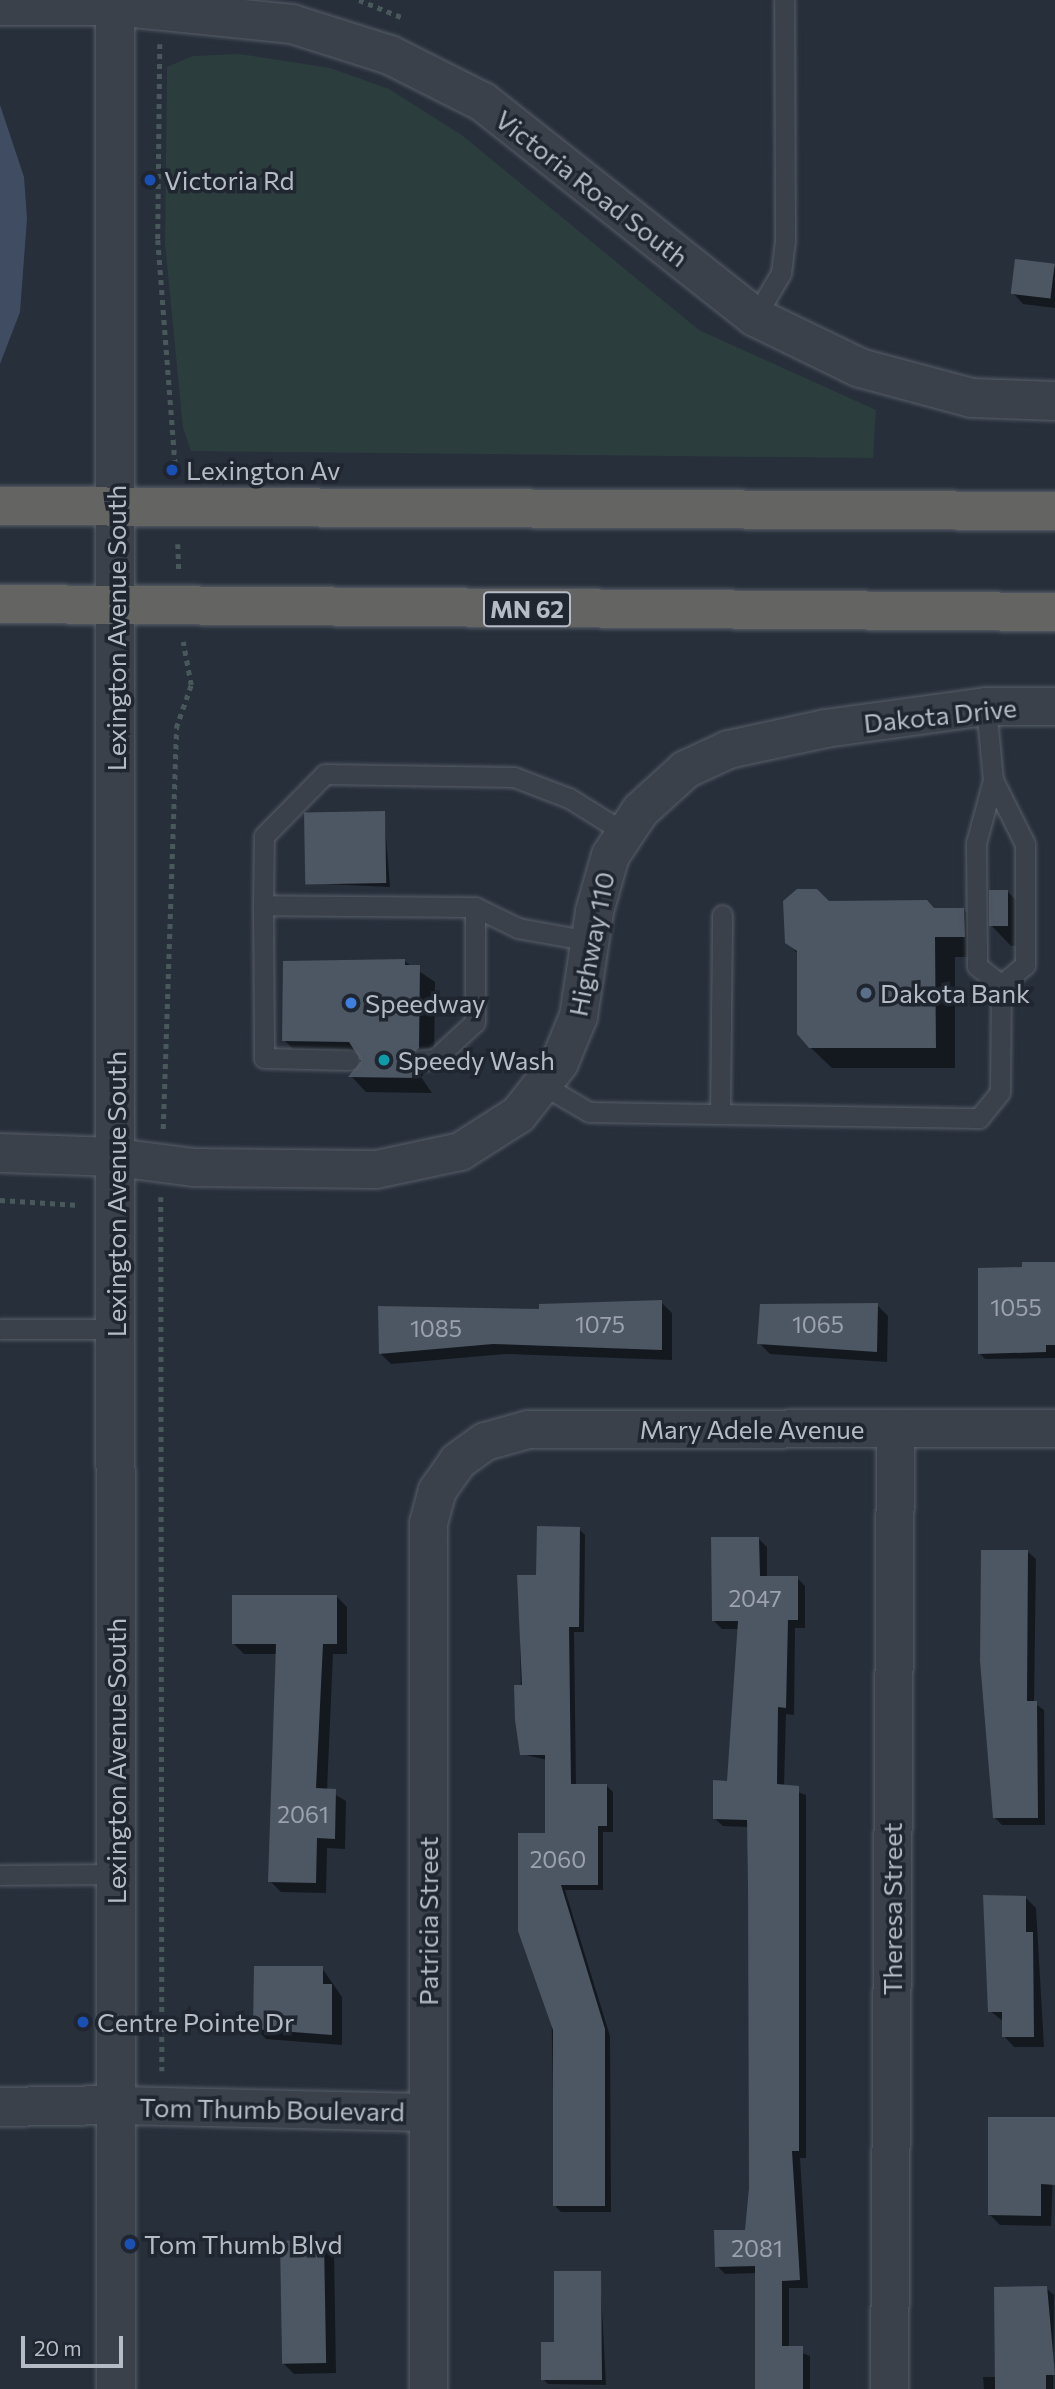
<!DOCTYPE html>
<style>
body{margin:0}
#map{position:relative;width:1055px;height:2389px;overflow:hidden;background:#272f3b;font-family:Commissioner,sans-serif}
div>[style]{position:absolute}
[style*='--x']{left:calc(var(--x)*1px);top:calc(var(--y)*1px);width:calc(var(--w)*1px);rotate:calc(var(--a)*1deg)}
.green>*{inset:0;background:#2c3d3e}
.water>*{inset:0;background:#3f4c62}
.shadow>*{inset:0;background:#0007}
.building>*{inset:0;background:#4d5663;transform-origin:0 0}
.path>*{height:4.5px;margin-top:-2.25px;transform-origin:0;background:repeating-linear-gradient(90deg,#49585b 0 5px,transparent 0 10px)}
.roads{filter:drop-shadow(0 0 2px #585f69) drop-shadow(0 0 2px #585f69)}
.service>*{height:19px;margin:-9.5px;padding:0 9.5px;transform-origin:9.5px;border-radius:9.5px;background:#3a414b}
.minor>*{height:37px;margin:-18.5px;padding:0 18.5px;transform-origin:18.5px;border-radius:18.5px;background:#3a414b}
.tertiary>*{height:38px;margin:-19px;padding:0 19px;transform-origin:19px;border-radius:19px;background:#3a414b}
.trunk>*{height:38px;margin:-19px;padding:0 19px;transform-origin:19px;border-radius:19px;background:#646462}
.dots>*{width:19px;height:19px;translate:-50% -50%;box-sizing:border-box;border:4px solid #1f2630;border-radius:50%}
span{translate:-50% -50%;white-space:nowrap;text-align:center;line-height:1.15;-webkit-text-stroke:7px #1f2630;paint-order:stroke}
.number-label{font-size:23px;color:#9ca2ad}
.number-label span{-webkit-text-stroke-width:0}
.shield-label span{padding:2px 5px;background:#1f2630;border:2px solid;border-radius:5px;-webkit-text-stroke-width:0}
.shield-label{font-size:24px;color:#b6bcc6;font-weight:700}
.poi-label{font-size:26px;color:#b6bcc6}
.left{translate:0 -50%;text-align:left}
.street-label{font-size:26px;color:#b6bcc6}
.scale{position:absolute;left:21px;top:2336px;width:102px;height:32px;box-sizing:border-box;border:4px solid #b6bcc6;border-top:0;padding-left:9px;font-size:21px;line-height:24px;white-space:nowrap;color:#b6bcc6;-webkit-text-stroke:5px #1f2630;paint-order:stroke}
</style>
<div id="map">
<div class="green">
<i style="clip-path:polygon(239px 54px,330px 68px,389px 89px,463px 136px,699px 330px,876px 410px,873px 458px,191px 451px,183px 428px,165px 243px,167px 67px,193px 56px)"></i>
</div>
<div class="water">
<i style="clip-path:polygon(0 105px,24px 177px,27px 219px,20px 312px,0 364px)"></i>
</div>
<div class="shadow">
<i style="clip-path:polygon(1055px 266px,1055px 308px,1023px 304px,1013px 293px)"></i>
<i style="clip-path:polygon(384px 813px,390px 887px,304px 883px)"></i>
<i style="clip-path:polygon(1007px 891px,1028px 912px,1028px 946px,1011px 946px,991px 925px)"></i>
<i style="clip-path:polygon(829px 902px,964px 910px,984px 930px,984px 957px,955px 957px,955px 1068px,832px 1068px,810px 1047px,799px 955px,787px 942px)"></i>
<i style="clip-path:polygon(404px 961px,435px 982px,434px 1064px,421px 1077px,432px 1093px,366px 1092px,351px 1076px,361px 1057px,300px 1056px,284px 1040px)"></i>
<i style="clip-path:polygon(1055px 1265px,1055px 1358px,985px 1359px,980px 1354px)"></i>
<i style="clip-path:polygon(661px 1302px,672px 1313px,672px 1360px,505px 1354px,391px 1364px,380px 1353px,541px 1311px)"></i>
<i style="clip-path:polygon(877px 1305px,888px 1316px,887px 1362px,770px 1354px,759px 1343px)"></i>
<i style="clip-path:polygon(579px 1529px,585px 1535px,584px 1632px,574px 1632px,576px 1786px,607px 1786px,613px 1792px,613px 1832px,603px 1832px,603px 1890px,565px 1890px,610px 2036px,611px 2212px,561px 2212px,555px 2206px,547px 1760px,522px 1754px,519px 1577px,537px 1577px)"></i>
<i style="clip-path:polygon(758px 1538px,767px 1547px,767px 1578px,797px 1578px,805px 1586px,805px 1628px,795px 1628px,794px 1715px,786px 1714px,784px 1787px,806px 1795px,806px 2158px,800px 2158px,808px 2288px,789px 2288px,789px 2348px,810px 2356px,810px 2389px,759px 2389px,757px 2273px,725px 2274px,717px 2266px,747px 2231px,751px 2188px,749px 1827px,723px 1826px,714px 1818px,729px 1783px,739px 1629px,722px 1629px,714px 1621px)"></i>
<i style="clip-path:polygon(1028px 1552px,1036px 1559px,1034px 1703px,1044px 1710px,1045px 1825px,1002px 1825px,994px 1817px)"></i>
<i style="clip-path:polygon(336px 1596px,347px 1607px,347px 1654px,333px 1654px,327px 1790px,346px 1801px,345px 1849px,327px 1848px,326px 1893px,281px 1892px,270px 1881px,277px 1654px,244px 1654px,233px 1643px)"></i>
<i style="clip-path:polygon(985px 1897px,1025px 1897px,1036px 1908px,1044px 2047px,1014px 2047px,1004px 2036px,1004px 2022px,990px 2011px)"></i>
<i style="clip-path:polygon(322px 1968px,342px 1997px,342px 2045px,266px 2039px,255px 2028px)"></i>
<i style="clip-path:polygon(1055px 2119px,1051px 2226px,1000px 2225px,989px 2214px)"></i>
<i style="clip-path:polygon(323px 2242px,334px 2252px,336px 2373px,294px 2374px,284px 2364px)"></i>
<i style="clip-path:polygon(600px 2272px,606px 2385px,548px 2384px,543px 2379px,555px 2344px)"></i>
<i style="clip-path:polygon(1046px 2288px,1054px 2295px,1053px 2389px,984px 2389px,983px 2377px,997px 2377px)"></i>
</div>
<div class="building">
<i style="left:1015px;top:259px;width:40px;height:35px;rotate:7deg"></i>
<i style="left:385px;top:811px;width:72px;height:81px;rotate:89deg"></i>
<i style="clip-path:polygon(797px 889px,817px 889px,829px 901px,927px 900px,934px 908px,964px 908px,965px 937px,935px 937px,936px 1048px,809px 1048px,797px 1034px,797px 951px,785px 943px,783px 901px)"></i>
<i style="left:989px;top:890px;width:19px;height:36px"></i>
<i style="clip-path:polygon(405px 959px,405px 965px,420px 965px,419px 1048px,406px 1060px,418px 1078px,348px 1077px,361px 1061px,349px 1042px,282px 1041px,283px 961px)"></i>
<i style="clip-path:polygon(1022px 1262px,1055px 1262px,1055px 1345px,1046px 1345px,1046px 1352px,978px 1354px,978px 1268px,1022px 1267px)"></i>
<i style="clip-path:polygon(662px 1300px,662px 1350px,493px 1344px,379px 1354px,378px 1306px,539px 1309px,539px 1304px)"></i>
<i style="clip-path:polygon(878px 1303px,877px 1352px,757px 1344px,760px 1304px)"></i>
<i style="clip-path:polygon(537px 1526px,580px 1527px,579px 1627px,569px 1627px,571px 1784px,607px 1784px,607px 1826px,598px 1826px,598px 1885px,561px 1885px,605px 2029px,605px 2206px,553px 2206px,553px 2030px,518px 1931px,518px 1833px,545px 1833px,545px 1755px,520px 1755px,515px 1720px,514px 1685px,522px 1685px,517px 1575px,536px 1575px)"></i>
<i style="clip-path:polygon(711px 1537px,759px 1537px,760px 1576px,798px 1576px,798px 1620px,788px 1620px,786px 1708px,778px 1707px,777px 1784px,799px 1786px,799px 2151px,792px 2151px,800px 2280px,782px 2281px,782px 2346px,803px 2346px,803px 2389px,755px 2389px,755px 2266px,715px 2267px,714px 2230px,745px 2230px,749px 2188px,748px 1883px,747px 1820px,713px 1819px,713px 1780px,727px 1781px,738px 1621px,712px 1621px)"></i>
<i style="clip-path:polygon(981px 1550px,1028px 1550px,1027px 1701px,1037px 1701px,1038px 1818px,993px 1818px,980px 1661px)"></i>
<i style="clip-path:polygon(232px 1595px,337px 1595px,337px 1644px,323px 1644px,316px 1788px,336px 1789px,335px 1839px,317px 1838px,316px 1883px,268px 1882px,276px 1644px,232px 1644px)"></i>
<i style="clip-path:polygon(983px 1895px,1026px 1896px,1026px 1932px,1033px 1932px,1034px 2037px,1002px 2037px,1002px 2012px,988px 2012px)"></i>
<i style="clip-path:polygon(254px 1966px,323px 1966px,323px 1984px,332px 1984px,332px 2035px,253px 2029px)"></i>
<i style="clip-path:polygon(988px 2117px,1055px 2117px,1055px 2185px,1041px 2184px,1041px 2216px,988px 2215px)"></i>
<i style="left:324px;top:2240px;width:123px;height:44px;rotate:89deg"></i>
<i style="clip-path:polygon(554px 2271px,601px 2271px,602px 2380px,541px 2380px,541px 2342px,554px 2342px)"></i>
<i style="clip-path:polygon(1047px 2286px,1055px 2375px,1046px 2375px,1046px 2389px,995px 2389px,994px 2287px)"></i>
</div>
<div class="path">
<i style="--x:359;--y:0;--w:48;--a:21.8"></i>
<i style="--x:160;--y:44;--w:196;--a:90.6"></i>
<i style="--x:158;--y:240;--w:233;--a:85.6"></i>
<i style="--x:178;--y:544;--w:26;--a:88"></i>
<i style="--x:163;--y:1129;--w:401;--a:-88.1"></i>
<i style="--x:176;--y:728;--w:46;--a:-70.8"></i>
<i style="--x:191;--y:685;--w:44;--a:-100.5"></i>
<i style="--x:161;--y:1197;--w:874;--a:89.93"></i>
<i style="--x:0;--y:1200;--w:79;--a:3.6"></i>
</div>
<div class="roads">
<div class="service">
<i style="--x:755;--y:317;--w:51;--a:-59.4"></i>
<i style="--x:781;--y:273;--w:32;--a:-83"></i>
<i style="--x:785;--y:241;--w:241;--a:-90.2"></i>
<i style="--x:993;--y:780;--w:65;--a:105.1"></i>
<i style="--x:976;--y:843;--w:123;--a:89.5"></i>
<i style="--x:977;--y:966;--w:31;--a:38"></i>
<i style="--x:263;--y:905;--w:153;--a:89.6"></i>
<i style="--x:264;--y:1058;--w:85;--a:1.3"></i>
<i style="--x:590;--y:941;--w:73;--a:-169.8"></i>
<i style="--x:518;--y:928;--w:48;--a:-154"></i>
<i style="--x:475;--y:907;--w:212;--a:-179.5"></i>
<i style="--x:263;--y:905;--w:69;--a:-89.2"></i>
<i style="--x:264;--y:836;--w:87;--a:-45.5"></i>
<i style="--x:325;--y:774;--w:189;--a:0.9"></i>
<i style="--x:514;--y:777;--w:59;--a:20.9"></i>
<i style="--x:569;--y:798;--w:62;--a:31.9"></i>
<i style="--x:418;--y:1060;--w:17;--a:-3"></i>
<i style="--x:435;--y:1059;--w:54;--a:-42.8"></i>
<i style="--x:475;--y:1022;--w:115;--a:-90"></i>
<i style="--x:543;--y:1085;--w:53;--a:30.4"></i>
<i style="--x:589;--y:1112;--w:390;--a:0.9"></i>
<i style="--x:979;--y:1118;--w:33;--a:-51"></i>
<i style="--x:1000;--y:1092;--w:107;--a:-89.5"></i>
<i style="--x:1001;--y:985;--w:31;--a:-40"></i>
<i style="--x:1025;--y:965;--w:121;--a:-90"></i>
<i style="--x:1025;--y:844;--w:72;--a:-116.6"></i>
<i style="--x:993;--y:780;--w:74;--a:-95.4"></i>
<i style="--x:720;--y:1114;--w:199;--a:-89.4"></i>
<i style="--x:0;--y:1329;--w:116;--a:0"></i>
<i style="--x:0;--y:1875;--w:116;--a:-0.5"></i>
</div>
<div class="minor">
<i style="--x:116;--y:1157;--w:79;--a:7.3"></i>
<i style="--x:194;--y:1167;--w:182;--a:0.6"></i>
<i style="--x:376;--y:1169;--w:86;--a:-12.1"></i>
<i style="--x:460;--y:1151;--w:69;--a:-32.5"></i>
<i style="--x:518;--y:1114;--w:66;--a:-51.7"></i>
<i style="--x:559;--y:1062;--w:50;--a:-67.6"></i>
<i style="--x:578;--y:1016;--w:106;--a:-81.3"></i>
<i style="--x:594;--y:911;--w:58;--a:-74.1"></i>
<i style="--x:610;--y:855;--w:54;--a:-56.3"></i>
<i style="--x:640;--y:810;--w:61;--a:-42.3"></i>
<i style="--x:685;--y:769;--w:47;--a:-24.9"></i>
<i style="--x:728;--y:749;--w:99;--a:-12.2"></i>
<i style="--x:825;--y:728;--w:162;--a:-7.8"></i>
<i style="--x:986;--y:706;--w:69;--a:0"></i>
<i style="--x:116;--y:2105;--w:312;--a:1.3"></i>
<i style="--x:428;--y:2389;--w:866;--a:-90"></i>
<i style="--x:428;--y:1523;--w:34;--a:-75"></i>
<i style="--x:437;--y:1490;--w:35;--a:-55"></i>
<i style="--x:457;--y:1461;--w:34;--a:-36"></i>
<i style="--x:485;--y:1441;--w:45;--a:-15.6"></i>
<i style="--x:528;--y:1429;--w:527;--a:-0.11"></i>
<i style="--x:889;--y:2389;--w:960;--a:-89.64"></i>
</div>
<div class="tertiary">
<i style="--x:115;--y:0;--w:2389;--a:89.98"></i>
<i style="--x:0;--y:6;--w:115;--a:0"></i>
<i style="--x:115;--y:6;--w:178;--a:5.8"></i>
<i style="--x:292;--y:24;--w:103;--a:17.6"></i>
<i style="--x:390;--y:55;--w:104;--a:26.8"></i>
<i style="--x:483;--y:102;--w:347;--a:38.3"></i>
<i style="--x:755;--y:317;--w:117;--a:25.9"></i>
<i style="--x:860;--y:368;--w:116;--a:15"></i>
<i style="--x:972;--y:398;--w:83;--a:2.1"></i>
<i style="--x:0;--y:1153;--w:116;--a:2"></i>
<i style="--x:0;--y:2107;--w:116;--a:-1"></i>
</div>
<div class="trunk">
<i style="--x:0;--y:506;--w:1055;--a:0.27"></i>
<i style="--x:0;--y:604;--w:1055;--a:0.43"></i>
</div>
</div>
<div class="dots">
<i style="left:150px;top:180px;background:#1a4fb4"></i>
<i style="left:172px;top:470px;background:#1a4fb4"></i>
<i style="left:866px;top:993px;background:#5c6f8a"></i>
<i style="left:351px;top:1003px;background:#3f7fe0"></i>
<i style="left:384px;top:1060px;background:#0f9aa8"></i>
<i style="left:83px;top:2022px;background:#1a4fb4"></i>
<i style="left:130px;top:2244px;background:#1a4fb4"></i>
</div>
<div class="number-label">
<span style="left:1016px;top:1307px">1055</span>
<span style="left:600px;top:1324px">1075</span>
<span style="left:818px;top:1324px">1065</span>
<span style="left:436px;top:1328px">1085</span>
<span style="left:755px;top:1598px">2047</span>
<span style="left:303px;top:1814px">2061</span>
<span style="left:558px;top:1859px">2060</span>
<span style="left:757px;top:2248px">2081</span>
</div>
<div class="shield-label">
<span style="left:527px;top:609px">MN 62</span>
</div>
<div class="poi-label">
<span class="left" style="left:164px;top:180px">Victoria Rd</span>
<span class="left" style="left:186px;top:470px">Lexington Av</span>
<span class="left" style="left:880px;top:993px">Dakota Bank</span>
<span class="left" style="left:365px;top:1003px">Speedway</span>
<span class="left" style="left:398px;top:1060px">Speedy Wash</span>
<span class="left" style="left:97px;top:2022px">Centre Pointe Dr</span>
<span class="left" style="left:144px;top:2244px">Tom Thumb Blvd</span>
</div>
<div class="street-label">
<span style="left:592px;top:188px;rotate:38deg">Victoria Road South</span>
<span style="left:116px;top:628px;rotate:-90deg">Lexington Avenue South</span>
<span style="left:940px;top:715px;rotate:-6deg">Dakota Drive</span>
<span style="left:591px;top:944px;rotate:-79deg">Highway 110</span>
<span style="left:116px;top:1194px;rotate:-90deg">Lexington Avenue South</span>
<span style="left:752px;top:1429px">Mary Adele Avenue</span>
<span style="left:116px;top:1761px;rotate:-90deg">Lexington Avenue South</span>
<span style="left:892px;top:1909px;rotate:-90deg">Theresa Street</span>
<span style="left:428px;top:1921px;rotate:-90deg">Patricia Street</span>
<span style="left:272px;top:2109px;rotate:1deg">Tom Thumb Boulevard</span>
</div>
<div class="scale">20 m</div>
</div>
